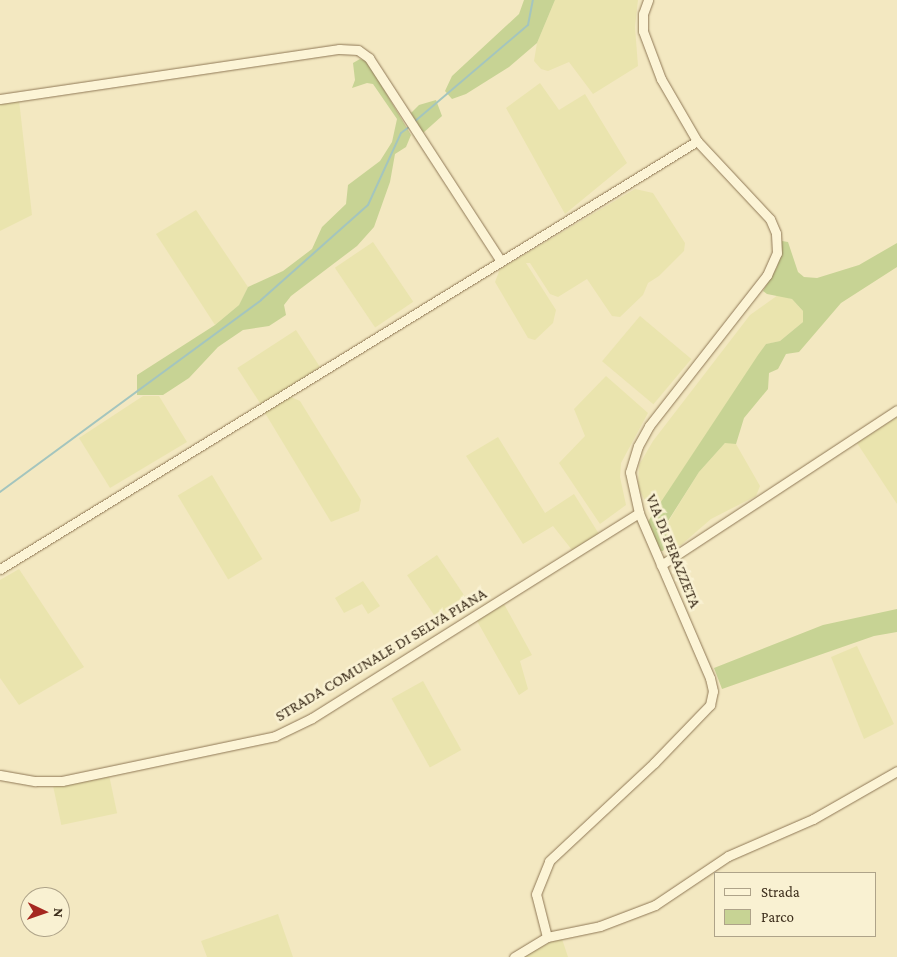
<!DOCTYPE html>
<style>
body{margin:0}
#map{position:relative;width:897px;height:957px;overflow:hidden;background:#f3e8c1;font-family:"Crimson Pro",serif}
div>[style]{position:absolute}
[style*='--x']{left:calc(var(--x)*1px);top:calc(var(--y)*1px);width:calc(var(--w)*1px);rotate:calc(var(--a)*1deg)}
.farmland>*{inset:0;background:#eae4ae;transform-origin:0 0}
.green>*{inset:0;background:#c7d394}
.stream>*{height:2px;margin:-1px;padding:0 1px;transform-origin:1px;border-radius:1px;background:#a4c5be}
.roads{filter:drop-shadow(0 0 1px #8f7856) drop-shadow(0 0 1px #8f7856)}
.minor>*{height:9px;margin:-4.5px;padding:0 4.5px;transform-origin:4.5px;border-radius:4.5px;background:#fcf4d6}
span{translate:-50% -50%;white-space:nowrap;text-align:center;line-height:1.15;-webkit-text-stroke:5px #f9f1d2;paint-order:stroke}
.street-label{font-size:16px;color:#3d2e1c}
.legend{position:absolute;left:714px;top:872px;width:162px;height:65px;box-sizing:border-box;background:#f9f1d2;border:1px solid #aea389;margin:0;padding:6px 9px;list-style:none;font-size:15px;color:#3d2e1c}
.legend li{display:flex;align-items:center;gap:10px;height:25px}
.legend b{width:25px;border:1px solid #aea389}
.north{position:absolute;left:20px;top:887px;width:50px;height:50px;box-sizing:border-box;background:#f9f1d2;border:1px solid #aea389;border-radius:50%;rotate:93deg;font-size:14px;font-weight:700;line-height:20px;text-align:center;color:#3d2e1c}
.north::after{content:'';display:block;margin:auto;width:18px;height:22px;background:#a5271f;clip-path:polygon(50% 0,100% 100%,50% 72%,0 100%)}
</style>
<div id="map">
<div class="farmland">
<i style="clip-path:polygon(555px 0,638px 0,635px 27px,638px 66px,593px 94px,569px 62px,548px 71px,541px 69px,534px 61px,537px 43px)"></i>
<i style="clip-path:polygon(540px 83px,559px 110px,585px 94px,627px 163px,565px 214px,506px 108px)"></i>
<i style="clip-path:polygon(19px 100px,32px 215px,0 231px,0 103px)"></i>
<i style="clip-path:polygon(635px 189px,653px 193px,685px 243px,684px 251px,659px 276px,648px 283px,643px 295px,620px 317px,612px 316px,587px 279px,558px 297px,550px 294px,530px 263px,526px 263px,556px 310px,553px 323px,535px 340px,528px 338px,495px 282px,500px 269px)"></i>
<i style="clip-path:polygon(196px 210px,248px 287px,239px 305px,215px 325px,156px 234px)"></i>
<i style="left:373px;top:242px;width:72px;height:46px;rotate:56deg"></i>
<i style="clip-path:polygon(778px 295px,792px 299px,803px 311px,803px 322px,780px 341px,766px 344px,656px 510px,648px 507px,638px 487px,639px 465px,653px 441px,750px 315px)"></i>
<i style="left:640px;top:316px;width:67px;height:59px;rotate:40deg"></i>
<i style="left:296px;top:330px;width:44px;height:70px;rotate:57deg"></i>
<i style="clip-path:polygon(606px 376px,648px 413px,621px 463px,620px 477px,626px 505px,600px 524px,559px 463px,585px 436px,574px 409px)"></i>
<i style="clip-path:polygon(143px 396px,159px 396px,187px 442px,110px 488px,79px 438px)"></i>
<i style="clip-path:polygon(291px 397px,300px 401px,361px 500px,359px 511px,331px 522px,265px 413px,267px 409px)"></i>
<i style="clip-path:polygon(897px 417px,897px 504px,857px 443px)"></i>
<i style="clip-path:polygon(498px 437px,545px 513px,574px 494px,599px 534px,572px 550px,553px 526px,523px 544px,466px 456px)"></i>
<i style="clip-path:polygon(730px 441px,736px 444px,760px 486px,756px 496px,711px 519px,681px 545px,665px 547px,668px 522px,699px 472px,725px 443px)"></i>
<i style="left:212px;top:475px;width:98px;height:40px;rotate:59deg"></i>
<i style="left:437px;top:555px;width:50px;height:36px;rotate:56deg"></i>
<i style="clip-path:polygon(19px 569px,84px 667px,19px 705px,0 678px,0 580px)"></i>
<i style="clip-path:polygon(363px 581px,380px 606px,368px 614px,362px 604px,344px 613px,335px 598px)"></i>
<i style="clip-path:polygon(504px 604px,532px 655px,520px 661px,528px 689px,519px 695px,477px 621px)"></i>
<i style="clip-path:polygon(857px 646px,894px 724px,864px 739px,831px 657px)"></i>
<i style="left:423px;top:681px;width:79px;height:36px;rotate:61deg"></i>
<i style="left:109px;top:775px;width:39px;height:57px;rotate:78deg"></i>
<i style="clip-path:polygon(278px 914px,293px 957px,207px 957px,201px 941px)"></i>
<i style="clip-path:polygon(561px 936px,568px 957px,523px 957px)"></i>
</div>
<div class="green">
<i style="clip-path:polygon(524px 0,555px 0,537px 43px,509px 67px,466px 94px,452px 99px,445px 91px,452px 76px,519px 14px)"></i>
<i style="clip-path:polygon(360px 59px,367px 61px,411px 135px,406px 147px,395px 154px,390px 182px,374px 227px,357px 246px,291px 296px,284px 305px,286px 315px,269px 326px,243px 330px,218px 347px,189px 378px,163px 395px,137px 395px,137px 375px,215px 325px,239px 305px,248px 287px,283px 271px,312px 249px,322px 227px,346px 204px,348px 185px,380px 161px,392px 142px,397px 119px,373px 84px,367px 83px,352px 88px,355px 80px,353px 63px)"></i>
<i style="clip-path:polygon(436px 100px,442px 116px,423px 133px,411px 113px,419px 105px)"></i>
<i style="clip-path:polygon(782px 241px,788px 242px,798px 272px,804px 277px,817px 278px,859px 265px,897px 243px,897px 267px,841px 303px,799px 352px,786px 354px,778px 369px,769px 373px,768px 389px,744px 418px,736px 444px,725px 443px,699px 472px,668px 521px,665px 547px,663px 551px,659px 551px,647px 523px,758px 355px,766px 344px,780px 341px,803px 322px,803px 311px,792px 299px,767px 294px,763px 291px,777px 267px)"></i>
<i style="clip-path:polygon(897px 609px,897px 632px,874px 636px,722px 689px,714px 668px,823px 625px)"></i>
</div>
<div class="stream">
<i style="--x:414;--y:122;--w:150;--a:-40.4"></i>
<i style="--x:528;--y:25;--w:25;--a:-79"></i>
<i style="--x:0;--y:492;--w:324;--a:-36.3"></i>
<i style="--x:261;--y:300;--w:143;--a:-41.6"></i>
<i style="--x:368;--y:205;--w:79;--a:-65.4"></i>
<i style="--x:401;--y:133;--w:10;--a:-37"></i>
</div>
<div class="roads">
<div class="minor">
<i style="--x:0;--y:99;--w:343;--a:-8.4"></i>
<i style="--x:339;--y:49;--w:19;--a:3"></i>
<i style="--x:358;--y:50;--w:14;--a:36"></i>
<i style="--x:369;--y:58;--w:242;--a:57"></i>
<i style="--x:661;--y:565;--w:282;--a:-33.3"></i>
<i style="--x:0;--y:569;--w:818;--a:-31.55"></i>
<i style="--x:0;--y:775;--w:36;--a:10"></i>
<i style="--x:35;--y:781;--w:27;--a:0"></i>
<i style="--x:62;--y:781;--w:218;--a:-11.9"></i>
<i style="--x:275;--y:736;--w:41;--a:-25.9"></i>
<i style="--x:312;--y:718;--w:386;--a:-32.1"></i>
<i style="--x:547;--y:937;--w:44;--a:-104.3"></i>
<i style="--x:536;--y:894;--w:35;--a:-68"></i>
<i style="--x:549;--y:861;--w:144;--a:-43"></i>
<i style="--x:654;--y:763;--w:81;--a:-46"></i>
<i style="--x:710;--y:705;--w:14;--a:-78"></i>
<i style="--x:713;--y:691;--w:13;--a:-103"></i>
<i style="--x:710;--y:678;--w:180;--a:-113.3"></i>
<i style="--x:639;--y:513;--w:42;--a:-102.4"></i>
<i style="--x:630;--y:472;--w:27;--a:-73"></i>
<i style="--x:638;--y:446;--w:23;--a:-61"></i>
<i style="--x:649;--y:426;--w:192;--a:-52"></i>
<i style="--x:767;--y:275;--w:24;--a:-66"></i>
<i style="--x:777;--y:253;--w:20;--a:-93"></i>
<i style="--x:776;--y:233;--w:15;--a:-113"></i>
<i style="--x:770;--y:219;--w:107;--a:-133.1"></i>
<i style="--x:697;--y:141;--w:72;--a:-120.1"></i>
<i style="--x:661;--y:79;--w:51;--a:-110.6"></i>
<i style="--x:643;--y:31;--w:17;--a:-90"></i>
<i style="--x:643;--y:14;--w:15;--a:-70"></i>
<i style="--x:514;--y:957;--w:39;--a:-31"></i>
<i style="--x:547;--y:937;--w:54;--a:-11.7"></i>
<i style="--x:600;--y:926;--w:59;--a:-20.9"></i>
<i style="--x:655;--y:905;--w:88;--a:-33.9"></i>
<i style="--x:728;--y:856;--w:93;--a:-23.5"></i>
<i style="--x:813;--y:819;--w:97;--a:-29.7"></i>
</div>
</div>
<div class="street-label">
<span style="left:673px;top:551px;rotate:68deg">VIA DI PERAZZETA</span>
<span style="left:381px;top:655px;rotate:-31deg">STRADA COMUNALE DI SELVA PIANA</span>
</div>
<ul class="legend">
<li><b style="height:6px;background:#fcf4d6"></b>Strada</li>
<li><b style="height:14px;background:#c7d394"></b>Parco</li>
</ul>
<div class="north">N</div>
</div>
